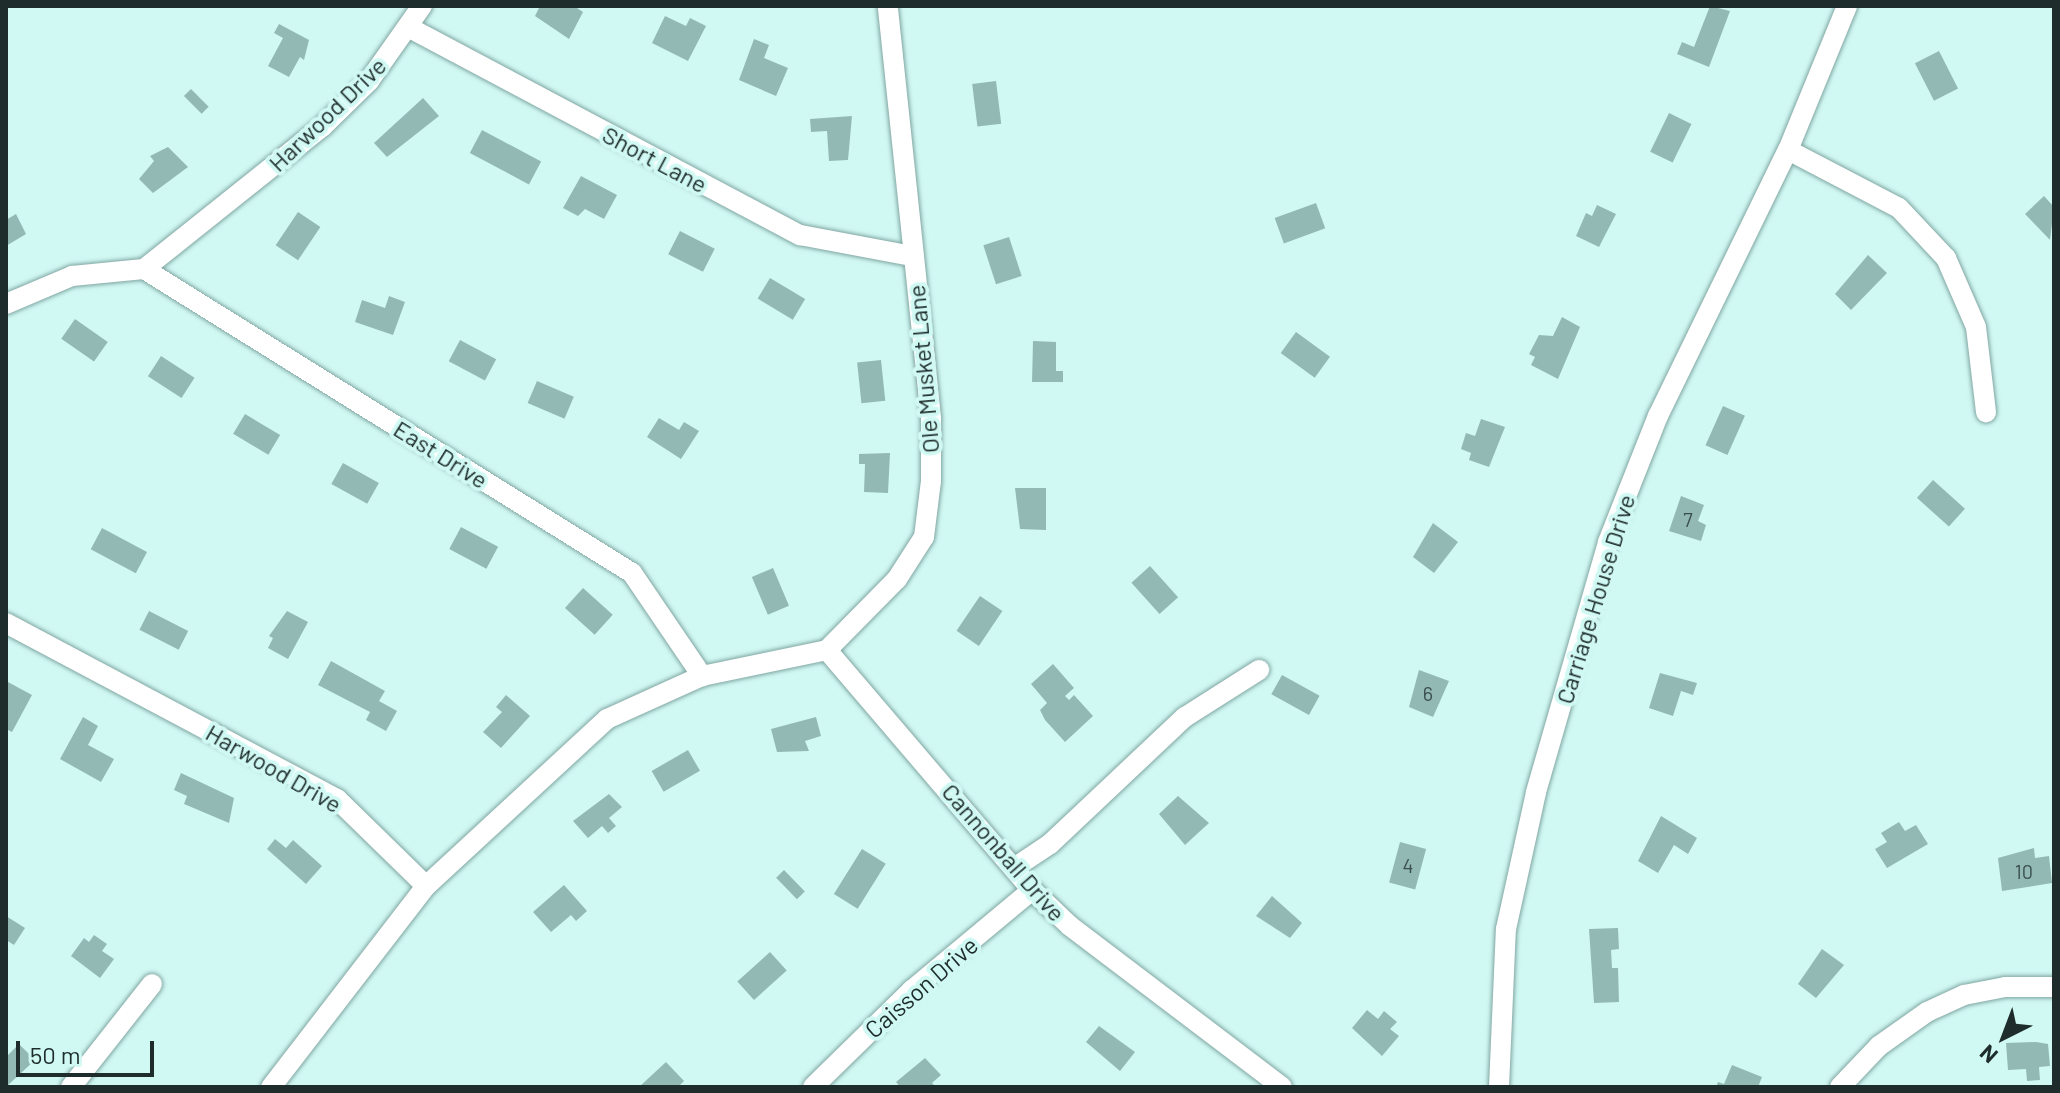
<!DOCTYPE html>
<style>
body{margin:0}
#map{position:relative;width:2060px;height:1093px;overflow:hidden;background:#d1f9f4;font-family:Barlow,sans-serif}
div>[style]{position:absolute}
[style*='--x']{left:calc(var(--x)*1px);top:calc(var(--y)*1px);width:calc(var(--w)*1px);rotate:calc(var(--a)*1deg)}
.building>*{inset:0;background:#93b9b5;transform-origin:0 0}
.roads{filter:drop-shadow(0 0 2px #81a6a2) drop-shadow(0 0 2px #81a6a2)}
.minor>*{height:20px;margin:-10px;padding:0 10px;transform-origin:10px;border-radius:10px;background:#fff}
span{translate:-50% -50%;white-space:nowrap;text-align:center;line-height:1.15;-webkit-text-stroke:8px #d1f9f4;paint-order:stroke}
.number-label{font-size:20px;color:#3b504e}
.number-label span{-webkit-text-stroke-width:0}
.street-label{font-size:24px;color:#1e2d2b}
.frame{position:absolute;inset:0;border:8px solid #1e2d2b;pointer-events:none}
.north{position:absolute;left:1964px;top:997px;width:80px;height:80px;-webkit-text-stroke:6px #d1f9f4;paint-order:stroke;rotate:222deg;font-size:22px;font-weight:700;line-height:32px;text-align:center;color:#1e2d2b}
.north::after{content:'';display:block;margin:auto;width:28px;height:36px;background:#1e2d2b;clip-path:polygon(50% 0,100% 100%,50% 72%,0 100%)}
.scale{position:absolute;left:16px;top:1041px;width:138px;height:36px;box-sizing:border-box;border:4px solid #1e2d2b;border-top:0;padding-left:10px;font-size:24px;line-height:28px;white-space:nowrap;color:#1e2d2b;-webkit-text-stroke:6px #d1f9f4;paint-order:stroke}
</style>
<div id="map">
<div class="building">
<i style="clip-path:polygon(540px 6px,574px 6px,583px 12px,569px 39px,535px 16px)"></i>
<i style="clip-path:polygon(1710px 6px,1730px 11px,1709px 67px,1677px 54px,1682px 42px,1694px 47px)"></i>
<i style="clip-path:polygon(665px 16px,686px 26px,690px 18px,706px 26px,688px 61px,652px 43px)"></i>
<i style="clip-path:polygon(279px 24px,309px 40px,304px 60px,300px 57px,289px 77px,268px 66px,283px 38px,274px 33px)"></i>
<i style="clip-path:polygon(754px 39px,769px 45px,764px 58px,788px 68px,776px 96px,739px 80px)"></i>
<i style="left:1939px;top:51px;width:42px;height:27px;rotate:63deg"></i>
<i style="left:996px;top:81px;width:43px;height:24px;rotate:83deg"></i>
<i style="left:191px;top:89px;width:25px;height:10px;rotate:45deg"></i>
<i style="clip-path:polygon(423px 98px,439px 116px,387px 157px,374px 143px)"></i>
<i style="left:1669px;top:113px;width:25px;height:43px;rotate:26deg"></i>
<i style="clip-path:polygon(852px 116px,848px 160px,829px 161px,827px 131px,811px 132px,810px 119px)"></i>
<i style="left:482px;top:130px;width:67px;height:26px;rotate:28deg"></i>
<i style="clip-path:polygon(168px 147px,188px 167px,153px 193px,139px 179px,154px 161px,150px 156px)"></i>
<i style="clip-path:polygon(581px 176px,617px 195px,604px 219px,585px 209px,578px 216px,563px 208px)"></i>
<i style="clip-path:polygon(2044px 196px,2054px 207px,2050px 240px,2025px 214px)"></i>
<i style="left:1316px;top:203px;width:27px;height:44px;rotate:70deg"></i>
<i style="clip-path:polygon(1597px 205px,1616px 214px,1599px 247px,1576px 236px,1586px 213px,1592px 216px)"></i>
<i style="left:298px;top:212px;width:27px;height:40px;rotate:34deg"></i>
<i style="clip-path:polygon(16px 214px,26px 234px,6px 246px,6px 220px)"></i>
<i style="left:680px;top:231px;width:39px;height:26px;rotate:27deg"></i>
<i style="left:1009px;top:237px;width:41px;height:27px;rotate:72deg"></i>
<i style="clip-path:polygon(1868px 255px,1887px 273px,1851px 310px,1835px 294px)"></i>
<i style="left:770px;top:278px;width:41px;height:24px;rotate:31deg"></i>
<i style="clip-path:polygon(389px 296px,405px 302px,393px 335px,355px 322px,362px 300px,385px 308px)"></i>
<i style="clip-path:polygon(1562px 317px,1580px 327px,1558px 379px,1531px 365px,1535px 357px,1529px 354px,1539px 335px,1553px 336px)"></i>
<i style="left:75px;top:319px;width:40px;height:24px;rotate:35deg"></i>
<i style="left:1296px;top:332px;width:42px;height:26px;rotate:36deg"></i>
<i style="left:460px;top:340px;width:41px;height:24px;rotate:28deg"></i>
<i style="clip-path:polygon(1033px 341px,1056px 342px,1056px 371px,1063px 371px,1063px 382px,1032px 382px)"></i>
<i style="left:161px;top:356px;width:40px;height:24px;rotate:33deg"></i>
<i style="left:881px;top:360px;width:41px;height:24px;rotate:84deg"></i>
<i style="left:537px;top:381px;width:40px;height:24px;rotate:23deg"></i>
<i style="left:1723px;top:406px;width:24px;height:43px;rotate:24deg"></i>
<i style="left:245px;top:414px;width:41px;height:23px;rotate:31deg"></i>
<i style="clip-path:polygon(659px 418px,679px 430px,684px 422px,699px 431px,681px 459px,647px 437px)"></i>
<i style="clip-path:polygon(1481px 419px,1505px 427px,1489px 467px,1469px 460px,1471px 453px,1461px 449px,1466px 433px,1475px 436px)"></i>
<i style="clip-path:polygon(890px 453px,888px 493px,864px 492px,865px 464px,859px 464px,859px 454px)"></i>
<i style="left:343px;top:463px;width:41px;height:24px;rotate:29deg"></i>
<i style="left:1933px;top:480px;width:43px;height:24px;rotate:42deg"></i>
<i style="clip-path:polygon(1015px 488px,1046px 488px,1046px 530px,1020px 529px)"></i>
<i style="clip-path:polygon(1681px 496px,1704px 505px,1698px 521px,1706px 525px,1701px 541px,1669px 531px)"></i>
<i style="clip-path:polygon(1433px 523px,1458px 542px,1434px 573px,1413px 557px)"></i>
<i style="left:461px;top:527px;width:42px;height:25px;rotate:28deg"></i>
<i style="left:102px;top:528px;width:51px;height:24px;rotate:28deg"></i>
<i style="left:1150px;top:566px;width:42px;height:25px;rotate:48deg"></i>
<i style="left:773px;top:568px;width:41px;height:23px;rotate:67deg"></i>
<i style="left:583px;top:588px;width:40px;height:27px;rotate:42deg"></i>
<i style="left:980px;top:596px;width:27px;height:42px;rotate:34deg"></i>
<i style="left:149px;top:611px;width:44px;height:21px;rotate:27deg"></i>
<i style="clip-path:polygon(287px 611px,308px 622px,288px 659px,268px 648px,273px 638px,269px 636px)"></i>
<i style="clip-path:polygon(331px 661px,385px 691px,379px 701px,397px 711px,386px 731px,366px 720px,370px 712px,318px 685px)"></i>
<i style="clip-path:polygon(1053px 664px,1074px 688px,1065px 696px,1069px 700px,1074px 695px,1093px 716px,1065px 742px,1045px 720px,1040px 710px,1047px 703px,1031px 684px)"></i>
<i style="clip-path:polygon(1419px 670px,1449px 681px,1433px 717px,1409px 707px)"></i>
<i style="clip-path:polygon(1660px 673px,1697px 683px,1693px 695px,1681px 691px,1673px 716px,1649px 708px)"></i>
<i style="left:1282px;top:675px;width:43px;height:22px;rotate:29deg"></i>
<i style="clip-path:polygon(6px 681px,32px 695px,12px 732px,6px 729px)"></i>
<i style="clip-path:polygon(506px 695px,530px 716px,501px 748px,483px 732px,502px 712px,496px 707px)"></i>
<i style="clip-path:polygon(83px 717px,98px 726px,88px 745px,114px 759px,101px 782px,60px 759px)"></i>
<i style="clip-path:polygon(816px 717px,821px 736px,805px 741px,809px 751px,777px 752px,771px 729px)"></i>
<i style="left:688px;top:750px;width:24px;height:42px;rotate:60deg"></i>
<i style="clip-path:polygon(181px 773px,234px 798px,229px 823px,184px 804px,187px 796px,174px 790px)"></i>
<i style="clip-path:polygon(609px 794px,622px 807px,609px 818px,616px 826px,608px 833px,602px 826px,588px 838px,573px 821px)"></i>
<i style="clip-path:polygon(1178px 796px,1209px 823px,1185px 845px,1159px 814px)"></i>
<i style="clip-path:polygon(1661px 816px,1697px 838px,1688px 854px,1674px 845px,1658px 873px,1638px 861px)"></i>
<i style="clip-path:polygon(1899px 822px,1905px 831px,1916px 825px,1928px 844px,1887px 868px,1875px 849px,1887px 842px,1881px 833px)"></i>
<i style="clip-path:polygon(275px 839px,286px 848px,293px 840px,322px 866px,306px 884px,267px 849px)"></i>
<i style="left:1400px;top:842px;width:27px;height:42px;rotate:15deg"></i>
<i style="clip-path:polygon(2034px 848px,2035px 858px,2049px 856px,2052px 883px,2002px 891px,1998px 858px)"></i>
<i style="left:862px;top:849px;width:28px;height:53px;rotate:32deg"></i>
<i style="left:784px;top:870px;width:30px;height:11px;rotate:46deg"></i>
<i style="clip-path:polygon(564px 885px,587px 911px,576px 921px,571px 915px,551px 932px,533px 912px)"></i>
<i style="clip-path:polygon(1272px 896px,1302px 923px,1290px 938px,1256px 916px)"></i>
<i style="clip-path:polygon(6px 916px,25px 928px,14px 945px,6px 940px)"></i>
<i style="clip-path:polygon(1618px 928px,1619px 949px,1611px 950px,1612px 968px,1618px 968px,1619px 1002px,1594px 1003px,1589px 929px)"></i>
<i style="clip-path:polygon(94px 935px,107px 944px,102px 951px,114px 959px,100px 978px,71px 956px,84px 938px,89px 942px)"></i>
<i style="clip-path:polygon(1822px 949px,1844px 965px,1816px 998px,1798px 984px)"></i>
<i style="left:770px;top:952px;width:25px;height:44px;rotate:48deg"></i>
<i style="clip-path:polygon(1367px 1010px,1378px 1019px,1384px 1011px,1397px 1022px,1390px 1029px,1399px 1036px,1382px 1056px,1352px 1028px)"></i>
<i style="clip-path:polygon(1099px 1026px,1135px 1052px,1120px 1071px,1086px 1042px)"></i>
<i style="clip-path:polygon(2036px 1042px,2048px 1044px,2050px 1066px,2039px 1067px,2040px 1080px,2027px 1081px,2026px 1069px,2008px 1070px,2006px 1043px)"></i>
<i style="clip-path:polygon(19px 1044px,35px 1060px,6px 1087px,6px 1057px)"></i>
<i style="clip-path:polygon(925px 1058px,941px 1075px,932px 1083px,936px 1087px,900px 1087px,896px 1082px)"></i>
<i style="clip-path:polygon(666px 1062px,684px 1081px,678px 1087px,639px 1087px)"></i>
<i style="clip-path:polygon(1732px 1065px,1762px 1077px,1758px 1087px,1716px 1087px,1718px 1082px,1724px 1084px)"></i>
</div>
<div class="roads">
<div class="minor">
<i style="--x:410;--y:28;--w:442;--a:28"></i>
<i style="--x:800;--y:235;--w:114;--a:10.6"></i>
<i style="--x:1788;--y:150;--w:125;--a:27.6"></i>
<i style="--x:1899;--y:208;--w:69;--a:46.8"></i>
<i style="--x:1946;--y:258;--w:75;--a:66.5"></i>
<i style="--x:1976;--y:327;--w:86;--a:83.3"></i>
<i style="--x:144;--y:269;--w:575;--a:31.92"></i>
<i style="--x:632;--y:573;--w:125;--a:55.8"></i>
<i style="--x:6;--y:304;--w:72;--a:-23"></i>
<i style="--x:72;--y:276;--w:72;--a:-5.6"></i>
<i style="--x:144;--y:269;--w:228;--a:-38.6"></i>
<i style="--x:322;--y:127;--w:66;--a:-44.4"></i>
<i style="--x:369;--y:81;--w:92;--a:-54.8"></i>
<i style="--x:6;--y:623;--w:375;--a:28"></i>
<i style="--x:337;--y:799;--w:124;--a:44.3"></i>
<i style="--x:426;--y:886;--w:254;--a:127.6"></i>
<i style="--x:827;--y:650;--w:316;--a:49.5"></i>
<i style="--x:1032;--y:890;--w:52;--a:43.5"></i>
<i style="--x:1070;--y:926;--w:266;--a:37.2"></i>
<i style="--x:1014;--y:868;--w:43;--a:-33.7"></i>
<i style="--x:1050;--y:844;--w:185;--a:-43.3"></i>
<i style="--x:1185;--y:717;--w:88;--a:-32.4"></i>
<i style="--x:426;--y:886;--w:246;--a:-42.7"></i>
<i style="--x:607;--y:719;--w:104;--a:-24.4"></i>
<i style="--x:702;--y:676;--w:128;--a:-11.7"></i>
<i style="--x:827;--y:650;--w:100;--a:-45.4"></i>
<i style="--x:897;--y:579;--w:50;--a:-57.3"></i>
<i style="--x:924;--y:537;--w:56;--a:-82.9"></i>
<i style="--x:931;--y:481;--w:63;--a:-90"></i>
<i style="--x:931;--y:418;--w:414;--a:-96"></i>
<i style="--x:71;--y:1087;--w:131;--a:-51.8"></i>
<i style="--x:813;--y:1087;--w:139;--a:-44.4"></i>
<i style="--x:912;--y:990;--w:156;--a:-39.8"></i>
<i style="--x:1499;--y:1087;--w:158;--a:-87.5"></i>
<i style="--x:1506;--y:929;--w:140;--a:-77.6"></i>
<i style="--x:1536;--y:792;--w:260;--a:-73.9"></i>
<i style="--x:1608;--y:542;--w:136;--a:-68.4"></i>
<i style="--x:1658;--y:416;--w:296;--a:-64"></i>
<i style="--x:1788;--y:150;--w:156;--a:-67.7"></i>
<i style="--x:1840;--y:1087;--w:57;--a:-46.4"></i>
<i style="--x:1879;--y:1046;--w:59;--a:-35.3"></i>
<i style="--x:1927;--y:1012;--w:41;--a:-24.7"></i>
<i style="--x:1964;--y:995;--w:42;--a:-11"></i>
<i style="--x:2005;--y:987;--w:49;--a:0"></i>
</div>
</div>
<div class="number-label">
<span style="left:1688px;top:519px">7</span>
<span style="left:1428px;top:693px">6</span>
<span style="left:1408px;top:865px">4</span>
<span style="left:2024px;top:871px">10</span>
</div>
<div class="street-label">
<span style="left:327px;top:114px;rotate:-44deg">Harwood Drive</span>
<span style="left:655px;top:159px;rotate:28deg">Short Lane</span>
<span style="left:923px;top:369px;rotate:-95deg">Ole Musket Lane</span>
<span style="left:441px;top:454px;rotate:32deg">East Drive</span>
<span style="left:1595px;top:599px;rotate:-73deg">Carriage House Drive</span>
<span style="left:274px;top:768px;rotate:30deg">Harwood Drive</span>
<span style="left:1004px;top:852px;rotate:49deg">Cannonball Drive</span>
<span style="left:921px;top:987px;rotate:-41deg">Caisson Drive</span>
</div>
<div class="frame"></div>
<div class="north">N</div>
<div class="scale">50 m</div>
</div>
